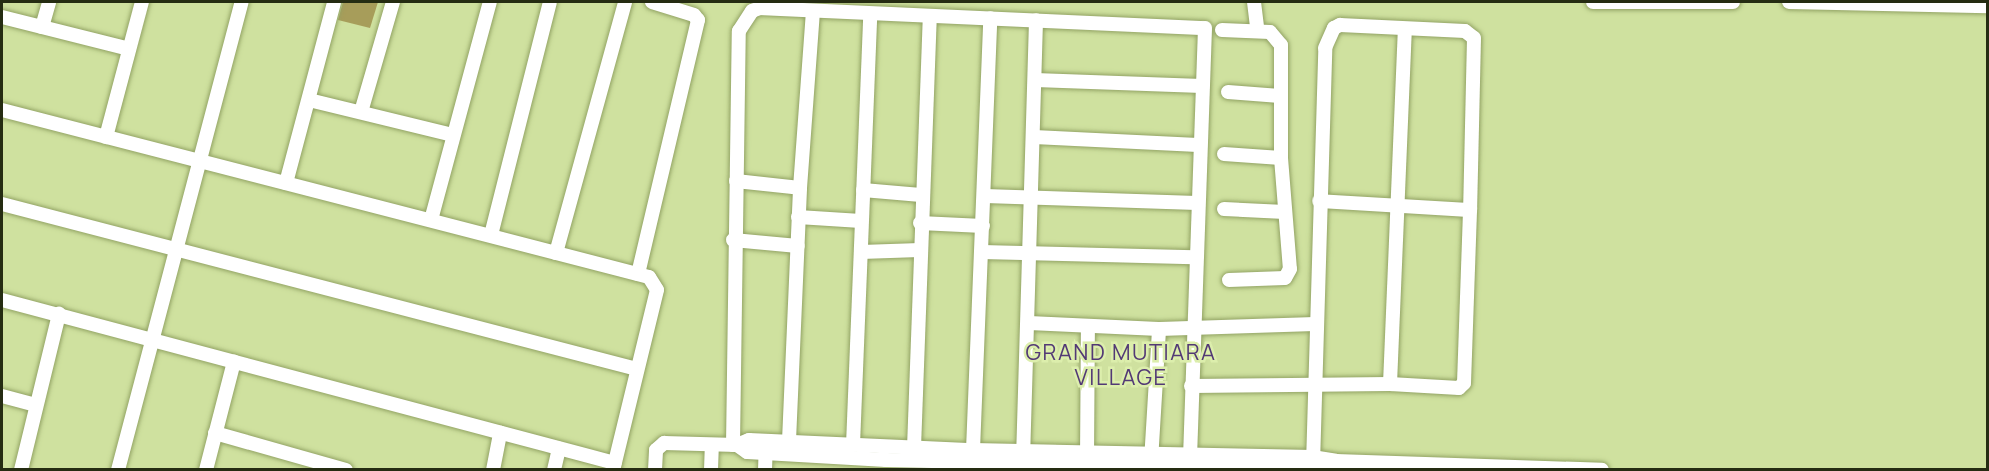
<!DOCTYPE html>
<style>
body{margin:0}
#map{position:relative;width:1989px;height:471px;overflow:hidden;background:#cfe19f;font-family:Manrope,sans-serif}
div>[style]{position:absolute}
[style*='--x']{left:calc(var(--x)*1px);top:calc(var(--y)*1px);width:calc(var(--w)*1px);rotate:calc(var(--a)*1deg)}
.building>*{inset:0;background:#a79d5a}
.roads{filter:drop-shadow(0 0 2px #92a364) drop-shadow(0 0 2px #92a364)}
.street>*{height:14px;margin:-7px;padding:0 7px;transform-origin:7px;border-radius:7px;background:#fff}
span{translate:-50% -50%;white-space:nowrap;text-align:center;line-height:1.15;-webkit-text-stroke:5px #dceeac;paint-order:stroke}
.neighbourhood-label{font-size:22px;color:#523975;letter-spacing:1.5px}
.frame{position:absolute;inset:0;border:3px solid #252c12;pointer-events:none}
</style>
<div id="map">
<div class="building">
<i style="clip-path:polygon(343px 2px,378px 2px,370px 28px,338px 20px)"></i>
</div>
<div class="roads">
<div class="street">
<i style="--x:1254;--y:2;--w:26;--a:83"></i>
<i style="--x:1593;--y:2;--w:140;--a:0"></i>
<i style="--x:1789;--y:2;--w:199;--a:1.2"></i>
<i style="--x:2;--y:17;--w:131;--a:14.1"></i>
<i style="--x:42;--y:27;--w:26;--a:-74"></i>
<i style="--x:1222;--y:30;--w:48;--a:2.4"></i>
<i style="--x:1270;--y:32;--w:17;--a:50"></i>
<i style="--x:1281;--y:45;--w:113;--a:90"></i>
<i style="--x:1281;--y:158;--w:111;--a:85.4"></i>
<i style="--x:1290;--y:269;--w:10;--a:119"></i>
<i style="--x:1285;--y:278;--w:56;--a:178"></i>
<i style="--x:1035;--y:80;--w:167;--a:2.1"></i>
<i style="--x:1228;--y:92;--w:52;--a:4.4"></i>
<i style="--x:309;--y:100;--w:148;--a:13.7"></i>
<i style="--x:2;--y:110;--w:668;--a:14.47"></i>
<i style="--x:649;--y:277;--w:15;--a:58"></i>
<i style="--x:657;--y:290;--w:185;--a:103.7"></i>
<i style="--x:361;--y:112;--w:115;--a:-73.8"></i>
<i style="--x:106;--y:137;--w:140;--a:-75.1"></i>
<i style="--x:1034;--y:137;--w:164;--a:2.8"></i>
<i style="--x:1224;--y:154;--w:57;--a:4"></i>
<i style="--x:736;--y:181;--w:64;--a:6.2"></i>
<i style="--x:286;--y:183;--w:187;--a:-75.1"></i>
<i style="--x:863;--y:190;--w:58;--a:4.9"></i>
<i style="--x:985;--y:196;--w:212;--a:1.9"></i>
<i style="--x:2;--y:204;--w:656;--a:14.57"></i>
<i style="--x:1224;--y:209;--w:61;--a:2.8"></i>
<i style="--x:798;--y:217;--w:63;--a:3.6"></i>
<i style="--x:431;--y:220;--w:226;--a:-74.9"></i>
<i style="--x:920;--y:223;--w:63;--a:2.7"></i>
<i style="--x:491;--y:235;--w:240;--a:-75.8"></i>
<i style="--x:733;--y:240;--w:65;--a:5.3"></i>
<i style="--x:861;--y:252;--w:59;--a:-1.9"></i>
<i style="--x:982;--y:252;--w:212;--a:1.4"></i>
<i style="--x:556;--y:253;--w:260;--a:-74.6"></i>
<i style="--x:638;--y:274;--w:261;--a:-76.7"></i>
<i style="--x:698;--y:20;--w:6;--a:-129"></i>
<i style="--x:694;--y:15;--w:44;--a:-162.8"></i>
<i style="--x:2;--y:300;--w:634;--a:14.89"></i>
<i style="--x:1029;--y:323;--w:130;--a:2.6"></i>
<i style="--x:1159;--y:329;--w:156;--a:-1.8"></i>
<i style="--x:1390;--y:384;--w:354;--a:-87.6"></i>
<i style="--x:1191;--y:386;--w:199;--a:-0.6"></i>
<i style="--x:1390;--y:384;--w:69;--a:3.3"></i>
<i style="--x:1459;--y:388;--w:7;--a:-45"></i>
<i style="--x:1464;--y:383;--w:173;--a:-88"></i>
<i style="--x:1470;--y:210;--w:151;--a:-176.6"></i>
<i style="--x:2;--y:396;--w:34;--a:15"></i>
<i style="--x:215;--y:433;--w:136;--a:15.8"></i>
<i style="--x:749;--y:440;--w:224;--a:2.6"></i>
<i style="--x:973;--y:450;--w:339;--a:1.2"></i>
<i style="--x:1312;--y:457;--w:24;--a:9"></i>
<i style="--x:1336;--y:461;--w:24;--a:161"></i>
<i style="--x:1313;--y:469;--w:427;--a:-178.8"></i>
<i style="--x:886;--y:460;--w:139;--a:-176.7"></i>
<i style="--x:747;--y:452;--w:12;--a:-145"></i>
<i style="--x:737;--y:445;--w:13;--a:-23"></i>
<i style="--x:789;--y:441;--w:253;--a:-87.5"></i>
<i style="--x:800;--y:188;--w:175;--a:-85.8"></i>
<i style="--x:733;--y:445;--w:414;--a:-89.2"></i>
<i style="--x:739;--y:31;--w:24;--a:-57"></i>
<i style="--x:752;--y:11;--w:9;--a:-21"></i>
<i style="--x:760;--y:8;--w:445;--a:2.6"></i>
<i style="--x:1205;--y:28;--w:429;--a:92"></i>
<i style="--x:853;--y:445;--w:430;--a:-87.7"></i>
<i style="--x:914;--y:448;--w:431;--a:-87.9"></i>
<i style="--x:973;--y:450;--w:432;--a:-87.7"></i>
<i style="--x:1023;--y:459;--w:439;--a:-88.3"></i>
<i style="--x:1087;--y:459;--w:133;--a:-89.6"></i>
<i style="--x:1151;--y:461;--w:132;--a:-86.5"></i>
<i style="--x:1336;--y:461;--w:266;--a:1.9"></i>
<i style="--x:1313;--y:464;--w:416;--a:-88.3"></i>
<i style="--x:1325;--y:48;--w:22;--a:-66"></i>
<i style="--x:1334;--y:28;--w:7;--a:-27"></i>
<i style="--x:1340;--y:25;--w:125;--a:2.7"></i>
<i style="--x:1465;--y:31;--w:11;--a:38"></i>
<i style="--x:1474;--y:38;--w:172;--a:91.3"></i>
<i style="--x:21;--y:470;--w:161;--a:-76.3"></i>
<i style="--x:118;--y:470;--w:484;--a:-75.2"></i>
<i style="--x:206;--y:470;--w:112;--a:-75.5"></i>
<i style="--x:493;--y:470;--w:38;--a:-79"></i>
<i style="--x:554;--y:470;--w:22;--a:-77"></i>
<i style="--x:655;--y:470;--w:20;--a:-87"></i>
<i style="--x:656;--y:450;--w:11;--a:-41"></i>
<i style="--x:664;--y:443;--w:73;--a:1.6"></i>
<i style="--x:711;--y:470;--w:25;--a:-88"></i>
<i style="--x:765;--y:470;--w:25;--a:-88"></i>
</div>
</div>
<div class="neighbourhood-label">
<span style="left:1121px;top:365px">GRAND MUTIARA<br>VILLAGE</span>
</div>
<div class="frame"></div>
</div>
